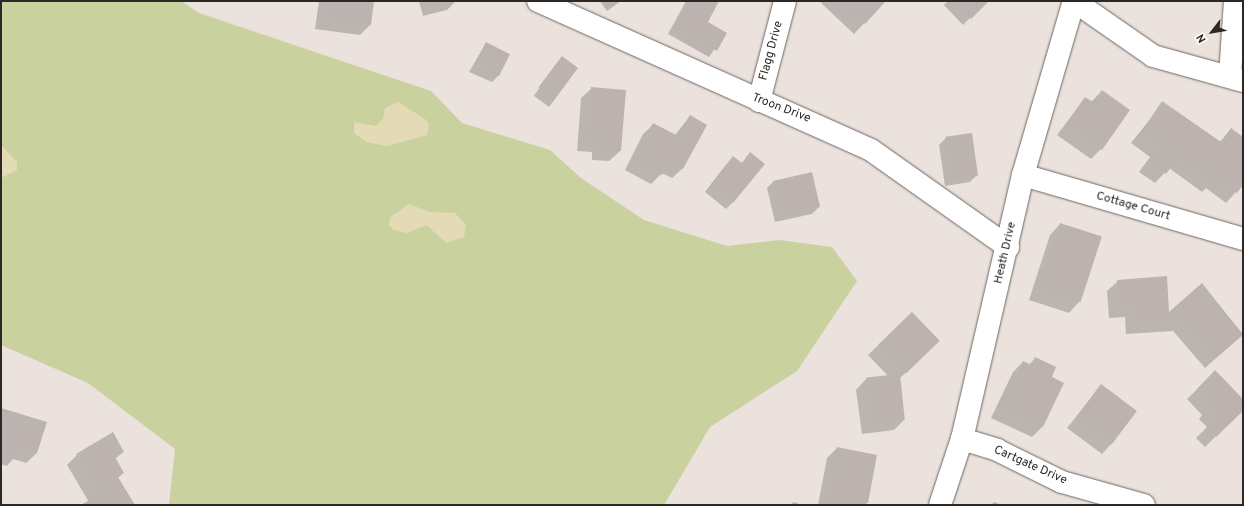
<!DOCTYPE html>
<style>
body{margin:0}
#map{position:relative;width:1244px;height:506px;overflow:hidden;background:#ebe2dd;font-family:Overpass,sans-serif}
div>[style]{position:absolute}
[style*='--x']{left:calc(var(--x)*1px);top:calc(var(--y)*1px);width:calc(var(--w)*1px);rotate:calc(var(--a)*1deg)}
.green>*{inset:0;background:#c9d19e}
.sand>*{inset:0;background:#e4dbb6}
.shadow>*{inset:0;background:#0003;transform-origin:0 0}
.building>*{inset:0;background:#bcb2af;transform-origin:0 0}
.roads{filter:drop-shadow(0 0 1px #6e6662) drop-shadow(0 0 1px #6e6662)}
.minor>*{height:22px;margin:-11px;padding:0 11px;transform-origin:11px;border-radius:11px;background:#fff}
span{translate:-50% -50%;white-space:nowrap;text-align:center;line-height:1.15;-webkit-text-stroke:4px #fff;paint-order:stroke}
.street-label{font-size:12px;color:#2b2826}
.frame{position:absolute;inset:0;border:2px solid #2b2826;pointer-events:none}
.north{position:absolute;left:1192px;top:12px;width:40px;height:40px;-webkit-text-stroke:3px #fff;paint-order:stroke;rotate:239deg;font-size:11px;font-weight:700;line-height:16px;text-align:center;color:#2b2826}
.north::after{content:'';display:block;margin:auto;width:14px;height:18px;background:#2b2826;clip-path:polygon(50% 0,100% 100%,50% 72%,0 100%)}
</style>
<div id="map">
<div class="green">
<i style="clip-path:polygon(1px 1px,181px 1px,199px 13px,431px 91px,462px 123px,550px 150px,581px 178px,644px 220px,727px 246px,779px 240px,832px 247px,857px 281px,797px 371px,710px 427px,664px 505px,169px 505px,175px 449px,88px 383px,1px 345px)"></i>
</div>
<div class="sand">
<i style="clip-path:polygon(398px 102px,425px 119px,429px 125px,427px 135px,387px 146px,366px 142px,354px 133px,354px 122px,376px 126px,383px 119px,385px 108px)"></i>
<i style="clip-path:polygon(1px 145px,17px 162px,17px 170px,1px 178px)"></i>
<i style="clip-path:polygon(409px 204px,430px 212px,455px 213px,466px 225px,464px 237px,447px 243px,426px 225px,407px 233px,394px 230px,389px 225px,390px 217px)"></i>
</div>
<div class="shadow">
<i style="clip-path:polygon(319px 1px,373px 1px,370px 25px,360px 35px,315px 29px)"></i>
<i style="clip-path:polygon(419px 1px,456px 1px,447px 10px,423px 16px)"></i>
<i style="clip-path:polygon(600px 1px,621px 1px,607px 11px)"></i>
<i style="clip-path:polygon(686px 1px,708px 1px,706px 23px,725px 34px,709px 57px,668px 34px)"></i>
<i style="clip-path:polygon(823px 1px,885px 1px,854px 34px,821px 3px)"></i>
<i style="clip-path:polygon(948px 1px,987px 1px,963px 25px,944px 5px)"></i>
<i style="clip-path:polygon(486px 43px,499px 75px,492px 82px,469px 72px)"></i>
<i style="left:562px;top:57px;width:19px;height:48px;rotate:36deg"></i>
<i style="clip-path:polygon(592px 88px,625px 91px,620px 151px,609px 161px,592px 160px,592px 152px,577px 151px,581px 98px)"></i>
<i style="clip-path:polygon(1102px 91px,1101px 149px,1091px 159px,1057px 135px,1085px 98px,1091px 102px)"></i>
<i style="clip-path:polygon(1163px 103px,1219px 143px,1231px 129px,1243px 138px,1243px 184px,1226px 203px,1206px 188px,1202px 192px,1169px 168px,1155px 183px,1139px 172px,1150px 157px,1131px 143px)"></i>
<i style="clip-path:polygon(690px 116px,683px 168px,672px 178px,662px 173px,651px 184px,625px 170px,643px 134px,654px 124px,675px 135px)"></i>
<i style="clip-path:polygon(946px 138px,977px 175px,970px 182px,945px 186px,939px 145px)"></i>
<i style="clip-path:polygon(750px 154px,733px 202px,726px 209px,705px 192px,726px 165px,741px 164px)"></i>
<i style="clip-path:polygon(774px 181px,819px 207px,812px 214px,775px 222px,767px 188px)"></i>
<i style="clip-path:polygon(1060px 224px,1079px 302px,1069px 313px,1029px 300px,1050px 235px)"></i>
<i style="clip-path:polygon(1118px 281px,1169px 314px,1202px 285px,1243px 334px,1205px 368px,1173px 331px,1126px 334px,1125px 317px,1109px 318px,1107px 291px)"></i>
<i style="clip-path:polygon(912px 313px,928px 351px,899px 379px,904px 420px,894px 430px,862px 434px,856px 390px,866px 379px,889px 377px,868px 355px)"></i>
<i style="clip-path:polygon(1035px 358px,1050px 378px,1062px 383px,1042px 427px,1032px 437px,991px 418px,1013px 372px,1023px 362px,1029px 365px)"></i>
<i style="clip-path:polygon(1215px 372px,1243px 400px,1243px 409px,1205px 447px,1196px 438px,1207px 427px,1199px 419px,1202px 415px,1187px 399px)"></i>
<i style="clip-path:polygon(1101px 386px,1112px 443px,1102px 454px,1067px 428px)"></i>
<i style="clip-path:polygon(1px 409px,37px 453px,26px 463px,13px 459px,7px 466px,1px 464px)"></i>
<i style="clip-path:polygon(837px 448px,867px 503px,864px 505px,818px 505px,827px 458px)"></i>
<i style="clip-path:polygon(123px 452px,115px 459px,123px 473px,118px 478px,134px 505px,83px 505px,89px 502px,67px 465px,77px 455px)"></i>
<i style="clip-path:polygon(794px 502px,802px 505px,790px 505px)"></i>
<i style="clip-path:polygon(994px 502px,1002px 505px,991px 505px)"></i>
</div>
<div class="building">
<i style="clip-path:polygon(327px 1px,374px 1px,371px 25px,325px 19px)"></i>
<i style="clip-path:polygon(688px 1px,719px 1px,708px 22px,727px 33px,717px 51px,674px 27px)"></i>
<i style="clip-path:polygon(840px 1px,886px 1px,865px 24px)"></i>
<i style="clip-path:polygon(953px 1px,989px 1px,971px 19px)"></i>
<i style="left:486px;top:42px;width:27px;height:24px;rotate:27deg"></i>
<i style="left:562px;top:56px;width:20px;height:39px;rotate:37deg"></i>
<i style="clip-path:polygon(591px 87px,626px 90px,621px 151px,602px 150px,602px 142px,587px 141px)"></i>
<i style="clip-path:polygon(1102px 90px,1130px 110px,1102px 150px,1066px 124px,1085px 97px,1093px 102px)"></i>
<i style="clip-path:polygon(1162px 101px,1221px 142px,1231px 128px,1243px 137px,1243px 185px,1237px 193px,1216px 178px,1213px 182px,1178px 157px,1166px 174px,1149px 161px,1160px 146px,1141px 133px)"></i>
<i style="clip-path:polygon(690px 115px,707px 125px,683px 169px,669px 161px,662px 175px,634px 159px,653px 123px,678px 136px)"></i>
<i style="left:972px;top:133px;width:43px;height:27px;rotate:82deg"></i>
<i style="clip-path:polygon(750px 152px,765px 164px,733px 203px,711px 184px,733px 156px,742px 163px)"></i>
<i style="left:812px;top:172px;width:36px;height:40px;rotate:77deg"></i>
<i style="left:1060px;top:223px;width:44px;height:69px;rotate:18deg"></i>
<i style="clip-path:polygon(1167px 276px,1169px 312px,1202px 283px,1243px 335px,1216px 358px,1184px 321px,1136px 324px,1135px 307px,1119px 308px,1117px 280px)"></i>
<i style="left:912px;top:312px;width:40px;height:47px;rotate:46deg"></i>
<i style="clip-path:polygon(1035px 357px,1056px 367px,1052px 377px,1064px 383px,1043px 427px,1001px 408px,1023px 361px,1032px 365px)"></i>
<i style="clip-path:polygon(1215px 370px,1243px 399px,1243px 411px,1216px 437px,1206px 427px,1217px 416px,1208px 408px,1212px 404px,1197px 389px)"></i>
<i style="left:900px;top:374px;width:46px;height:34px;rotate:84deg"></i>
<i style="left:1101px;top:384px;width:45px;height:42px;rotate:37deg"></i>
<i style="clip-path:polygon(1px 408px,47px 422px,37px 453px,20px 448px,18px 456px,1px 451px)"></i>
<i style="clip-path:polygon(113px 432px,124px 452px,115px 457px,124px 473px,118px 477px,135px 505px,81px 505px,100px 494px,76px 454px)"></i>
<i style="clip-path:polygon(837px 447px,877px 455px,868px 503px,826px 505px)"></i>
</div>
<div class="roads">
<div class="minor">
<i style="--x:538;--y:1;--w:365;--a:24.1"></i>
<i style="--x:871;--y:150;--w:168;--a:35.3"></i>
<i style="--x:1074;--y:1;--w:96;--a:34.8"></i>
<i style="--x:1153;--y:56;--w:93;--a:15.5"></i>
<i style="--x:1230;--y:76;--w:75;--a:-86.2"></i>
<i style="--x:759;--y:101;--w:103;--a:-75.4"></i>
<i style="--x:1023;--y:175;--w:229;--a:16.2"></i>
<i style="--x:962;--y:439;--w:37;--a:17"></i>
<i style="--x:997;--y:450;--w:72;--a:26.2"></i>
<i style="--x:1062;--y:482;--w:85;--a:15.7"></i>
<i style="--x:940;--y:505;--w:70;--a:-71.6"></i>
<i style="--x:962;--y:439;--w:271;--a:-77"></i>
<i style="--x:1023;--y:175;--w:181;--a:-73.7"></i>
</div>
</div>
<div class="street-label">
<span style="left:772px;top:51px;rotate:-75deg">Flagg Drive</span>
<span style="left:781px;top:109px;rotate:21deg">Troon Drive</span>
<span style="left:1133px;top:207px;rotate:16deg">Cottage Court</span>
<span style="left:1006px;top:253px;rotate:-77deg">Heath Drive</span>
<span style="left:1030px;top:466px;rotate:24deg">Cartgate Drive</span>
</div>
<div class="frame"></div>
<div class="north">N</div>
</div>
